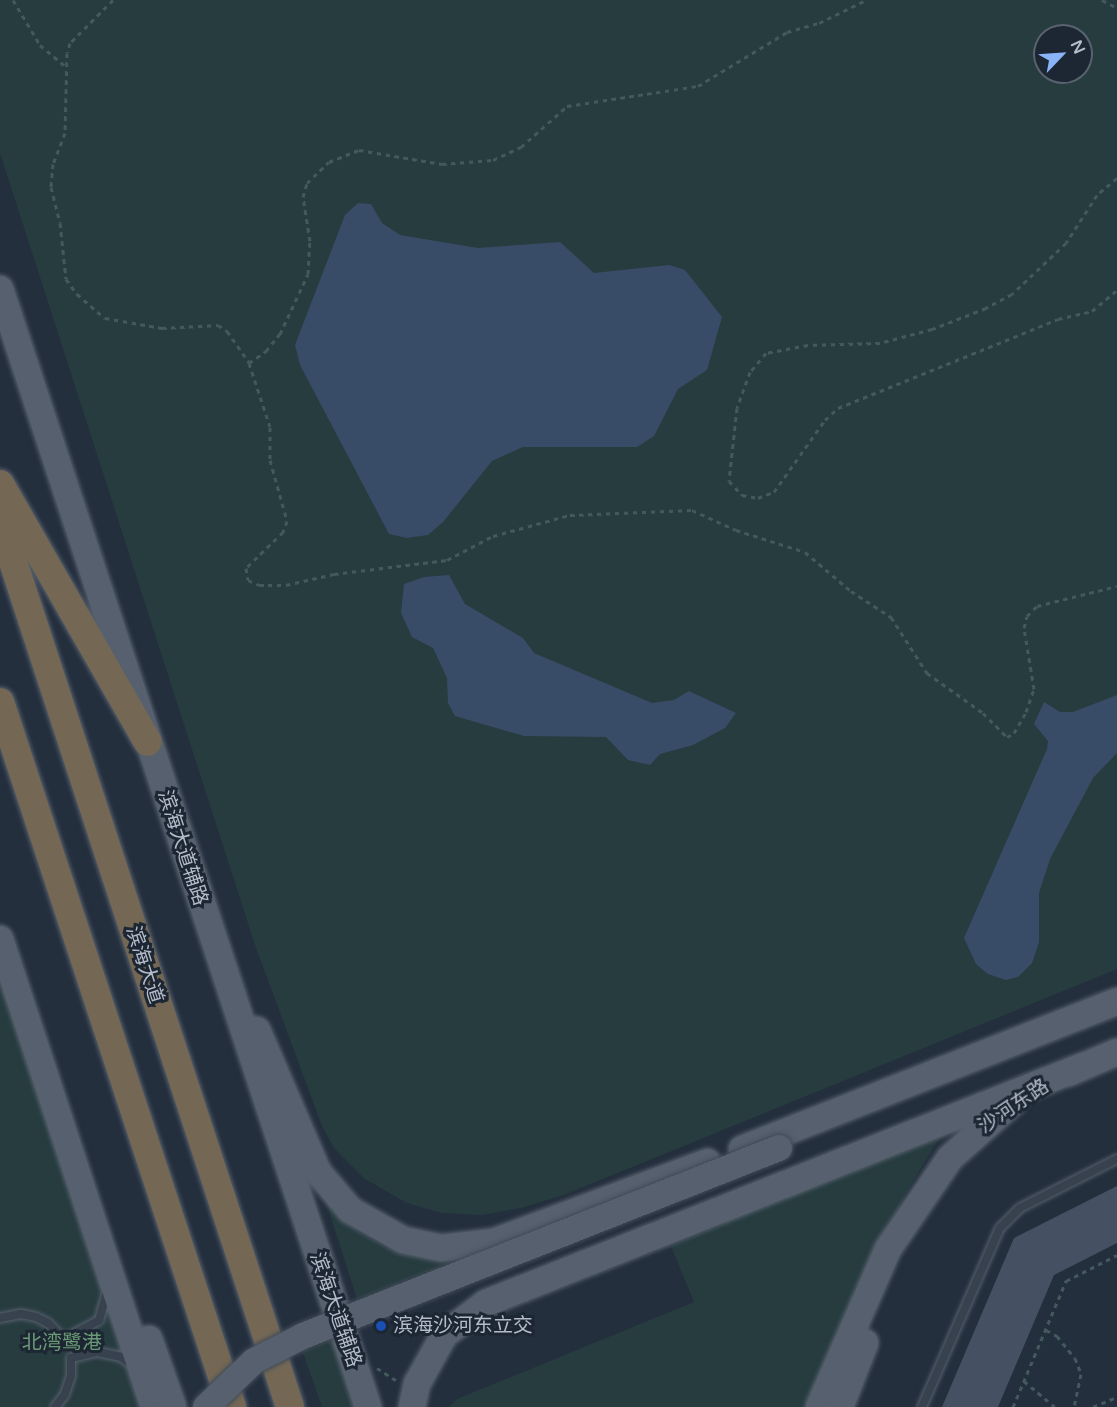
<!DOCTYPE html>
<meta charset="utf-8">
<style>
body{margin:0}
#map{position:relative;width:1117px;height:1407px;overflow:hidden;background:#242f3e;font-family:"Varela Round","Noto Sans SC",sans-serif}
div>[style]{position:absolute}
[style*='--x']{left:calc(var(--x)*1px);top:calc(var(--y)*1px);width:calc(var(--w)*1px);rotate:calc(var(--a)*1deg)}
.green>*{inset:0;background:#263c3f}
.water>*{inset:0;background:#394c67}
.building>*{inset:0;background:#455162}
.path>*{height:3px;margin-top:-1.5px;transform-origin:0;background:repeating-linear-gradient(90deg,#44595c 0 4.5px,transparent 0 9px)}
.roads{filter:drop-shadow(0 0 2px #565f6c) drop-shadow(0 0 2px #565f6c)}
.lane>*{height:8px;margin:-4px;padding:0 4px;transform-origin:4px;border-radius:4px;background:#38414e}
.primary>*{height:26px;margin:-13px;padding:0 13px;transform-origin:13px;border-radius:13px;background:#56606e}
.highway>*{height:28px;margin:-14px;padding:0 14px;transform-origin:14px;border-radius:14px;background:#746855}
.bridges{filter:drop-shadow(0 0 2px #414a57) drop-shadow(0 0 2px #414a57)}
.primary-bridge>*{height:26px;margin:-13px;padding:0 13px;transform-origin:13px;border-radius:13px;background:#56606e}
.dots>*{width:16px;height:16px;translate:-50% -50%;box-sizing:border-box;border:3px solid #1d2633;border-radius:50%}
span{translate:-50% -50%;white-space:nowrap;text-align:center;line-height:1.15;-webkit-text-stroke:6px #1d2633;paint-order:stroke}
.street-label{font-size:20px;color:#b4bcc9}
.poi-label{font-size:20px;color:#b4bcc9}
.left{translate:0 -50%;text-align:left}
.park-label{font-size:20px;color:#6b9a76}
.north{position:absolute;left:1033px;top:24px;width:60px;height:60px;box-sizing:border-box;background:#1d2633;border:2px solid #59626f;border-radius:50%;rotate:65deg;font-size:16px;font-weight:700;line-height:24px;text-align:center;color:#b4bcc9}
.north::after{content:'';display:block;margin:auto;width:21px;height:27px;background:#8ab4f8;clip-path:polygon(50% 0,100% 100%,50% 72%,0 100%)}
</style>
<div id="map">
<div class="green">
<i style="clip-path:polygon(evenodd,0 0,1117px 0,1117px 969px,564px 1195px,521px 1208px,481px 1215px,442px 1213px,407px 1203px,365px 1179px,334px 1148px,322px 1126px,255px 945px,0 153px,0 0,1045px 36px,1081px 36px,1081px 72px,1045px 72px,1045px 36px)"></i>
<i style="clip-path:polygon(0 966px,149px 1407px,0 1407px)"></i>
<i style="clip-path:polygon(944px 1130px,906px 1193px,808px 1407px,449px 1407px,457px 1399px,694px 1302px,671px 1246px)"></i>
<i style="clip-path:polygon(326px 1202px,356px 1230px,386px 1248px,448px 1260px,479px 1256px,360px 1308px)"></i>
<i style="clip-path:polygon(336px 1336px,361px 1407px,322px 1407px,302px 1350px)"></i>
</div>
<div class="water">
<i style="clip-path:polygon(358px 203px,371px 204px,382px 223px,400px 235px,478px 248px,560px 242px,594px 273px,669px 265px,685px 270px,722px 317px,707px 370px,678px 389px,654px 436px,637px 447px,523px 447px,492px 461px,443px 522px,428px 535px,407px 538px,389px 534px,300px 365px,295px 345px,345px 215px)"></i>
<i style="clip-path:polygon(449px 575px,465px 604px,523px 638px,534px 653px,652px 703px,674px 700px,689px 691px,736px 713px,725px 728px,693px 745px,660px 754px,650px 765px,628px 760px,606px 737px,524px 736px,455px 716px,448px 703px,447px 678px,433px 648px,412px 637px,401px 613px,404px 584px,424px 577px)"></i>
<i style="clip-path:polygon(1117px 695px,1117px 753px,1093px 778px,1050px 859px,1039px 893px,1039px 942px,1032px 963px,1018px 977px,1006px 980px,988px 974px,976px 964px,964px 938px,1047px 749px,1048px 741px,1034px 724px,1044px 702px,1060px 712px,1073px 712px)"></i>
</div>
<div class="building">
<i style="clip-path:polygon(1117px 1186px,1117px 1243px,1054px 1275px,998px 1407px,942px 1407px,1014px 1238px)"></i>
</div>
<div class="path">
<i style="--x:13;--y:0;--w:52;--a:59"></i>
<i style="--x:40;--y:45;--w:35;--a:40"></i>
<i style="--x:113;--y:0;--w:61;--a:135"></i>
<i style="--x:70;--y:43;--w:10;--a:107"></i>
<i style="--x:67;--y:53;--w:80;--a:91.4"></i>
<i style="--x:65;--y:133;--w:33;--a:111"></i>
<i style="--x:53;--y:164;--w:23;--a:95"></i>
<i style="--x:51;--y:187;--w:37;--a:76"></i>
<i style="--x:60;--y:223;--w:56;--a:83.9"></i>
<i style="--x:66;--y:279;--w:19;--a:54"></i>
<i style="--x:77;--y:294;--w:37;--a:41"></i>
<i style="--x:105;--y:318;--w:58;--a:10"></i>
<i style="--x:162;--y:328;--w:56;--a:-3.1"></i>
<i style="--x:218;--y:325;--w:11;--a:34"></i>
<i style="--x:227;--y:331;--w:39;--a:55"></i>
<i style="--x:249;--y:363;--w:67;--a:71.8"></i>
<i style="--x:270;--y:427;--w:33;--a:90"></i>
<i style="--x:270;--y:460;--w:63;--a:74.4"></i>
<i style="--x:287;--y:521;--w:12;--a:110"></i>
<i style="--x:283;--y:532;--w:52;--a:135.8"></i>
<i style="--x:246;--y:568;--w:12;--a:81"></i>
<i style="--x:248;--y:580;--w:12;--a:24"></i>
<i style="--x:259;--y:585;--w:27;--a:0"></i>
<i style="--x:286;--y:585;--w:49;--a:-12.9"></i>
<i style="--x:334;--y:574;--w:114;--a:-7.1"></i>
<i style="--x:447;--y:560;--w:52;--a:-27.6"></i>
<i style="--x:493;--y:536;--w:80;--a:-15.3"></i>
<i style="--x:570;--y:515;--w:122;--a:-2.3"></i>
<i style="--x:692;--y:510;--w:48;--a:24.4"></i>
<i style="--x:736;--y:530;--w:72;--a:17.7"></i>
<i style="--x:805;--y:552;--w:60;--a:40.3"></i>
<i style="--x:851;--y:591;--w:48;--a:33"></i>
<i style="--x:891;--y:617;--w:67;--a:57.3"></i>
<i style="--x:927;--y:673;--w:69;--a:35.5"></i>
<i style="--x:983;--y:713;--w:34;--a:45"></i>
<i style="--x:1007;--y:737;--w:8;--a:-30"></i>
<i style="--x:1014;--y:733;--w:24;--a:-60"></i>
<i style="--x:1026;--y:712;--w:24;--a:-71"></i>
<i style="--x:1034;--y:689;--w:62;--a:-99.3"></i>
<i style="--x:1024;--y:628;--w:12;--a:-76"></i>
<i style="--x:1027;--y:616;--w:14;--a:-45"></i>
<i style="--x:1037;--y:606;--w:82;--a:-14"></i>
<i style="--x:1102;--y:0;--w:17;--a:28"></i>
<i style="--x:1117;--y:178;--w:26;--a:140"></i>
<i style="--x:1097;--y:195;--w:57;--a:122.9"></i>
<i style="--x:1066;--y:243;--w:74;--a:136.6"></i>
<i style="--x:1012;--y:294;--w:30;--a:152"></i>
<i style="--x:986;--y:308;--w:58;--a:158.7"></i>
<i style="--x:932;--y:329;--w:54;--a:164.9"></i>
<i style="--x:880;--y:343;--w:72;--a:178.4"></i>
<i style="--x:808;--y:345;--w:43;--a:169.2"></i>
<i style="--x:766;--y:353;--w:25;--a:130"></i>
<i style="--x:750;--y:372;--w:38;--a:110"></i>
<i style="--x:737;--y:408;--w:73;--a:96.3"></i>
<i style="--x:729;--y:481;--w:19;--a:47"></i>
<i style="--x:742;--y:495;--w:16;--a:11"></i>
<i style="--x:758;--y:498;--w:17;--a:-21"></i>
<i style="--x:774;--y:492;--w:88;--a:-54.7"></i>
<i style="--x:825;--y:420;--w:18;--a:-43"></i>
<i style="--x:838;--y:408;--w:237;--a:-22"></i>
<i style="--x:1058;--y:319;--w:35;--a:-13"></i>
<i style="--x:1092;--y:311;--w:33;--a:-40"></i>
<i style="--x:249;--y:363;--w:21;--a:-35"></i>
<i style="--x:266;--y:351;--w:22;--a:-51"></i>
<i style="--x:280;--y:334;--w:66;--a:-65"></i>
<i style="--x:308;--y:274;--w:33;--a:-87"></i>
<i style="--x:310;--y:241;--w:45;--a:-99"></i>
<i style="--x:303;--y:197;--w:15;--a:-74"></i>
<i style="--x:307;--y:183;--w:30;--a:-44"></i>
<i style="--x:329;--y:162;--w:32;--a:-22"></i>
<i style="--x:359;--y:150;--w:84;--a:9.6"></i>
<i style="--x:442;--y:164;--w:51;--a:-4.5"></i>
<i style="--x:493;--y:160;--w:31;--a:-25"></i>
<i style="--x:521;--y:147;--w:62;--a:-41.7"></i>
<i style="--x:567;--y:106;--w:133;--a:-8.7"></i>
<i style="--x:698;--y:86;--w:104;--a:-31.2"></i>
<i style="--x:787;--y:32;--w:33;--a:-16"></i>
<i style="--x:819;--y:23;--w:52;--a:-26.1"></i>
<i style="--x:1046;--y:1330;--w:13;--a:29"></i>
<i style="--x:1057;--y:1336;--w:28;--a:51"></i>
<i style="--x:1075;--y:1358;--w:17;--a:69"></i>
<i style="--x:1081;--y:1374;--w:34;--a:102"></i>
<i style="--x:377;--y:1368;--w:24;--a:33"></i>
<i style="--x:1024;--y:1381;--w:40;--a:40"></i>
<i style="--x:1013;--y:1407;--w:137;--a:-67.2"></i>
<i style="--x:1066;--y:1281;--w:57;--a:-27"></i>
<i style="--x:1093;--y:1407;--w:26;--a:-23"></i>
</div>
<div class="roads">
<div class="lane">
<i style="--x:0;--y:1318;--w:21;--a:-11"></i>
<i style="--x:21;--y:1314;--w:15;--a:11"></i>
<i style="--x:36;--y:1317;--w:13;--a:27"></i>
<i style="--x:48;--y:1323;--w:23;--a:45"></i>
<i style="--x:64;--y:1339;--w:40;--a:-28"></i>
<i style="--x:99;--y:1320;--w:29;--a:-74"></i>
<i style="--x:55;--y:1407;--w:16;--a:-52"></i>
<i style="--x:65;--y:1394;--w:19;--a:-72"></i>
<i style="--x:71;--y:1376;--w:18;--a:-90"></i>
<i style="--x:71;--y:1358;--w:28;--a:-13"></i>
<i style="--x:98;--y:1352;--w:24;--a:12"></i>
<i style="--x:121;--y:1357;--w:14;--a:36"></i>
<i style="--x:922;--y:1407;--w:195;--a:-66.5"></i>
<i style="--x:1000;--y:1228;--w:28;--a:-45"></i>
<i style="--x:1020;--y:1208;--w:109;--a:-26.8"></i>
</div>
<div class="primary">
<i style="--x:0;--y:289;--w:1177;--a:71.78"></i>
<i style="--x:0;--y:939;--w:493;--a:71.8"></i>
<i style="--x:257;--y:1030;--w:155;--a:66.8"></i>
<i style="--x:318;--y:1172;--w:50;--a:49.9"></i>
<i style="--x:350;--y:1210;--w:61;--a:29.5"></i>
<i style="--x:403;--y:1240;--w:40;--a:12"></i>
<i style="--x:442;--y:1248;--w:52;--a:-6.6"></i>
<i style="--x:494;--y:1242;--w:228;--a:-20.5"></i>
<i style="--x:1068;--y:1073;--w:53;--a:-23.2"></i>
<i style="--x:742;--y:1149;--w:403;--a:-21.5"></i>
<i style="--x:149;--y:1339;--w:72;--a:70.6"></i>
<i style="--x:412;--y:1407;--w:24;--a:-78"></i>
<i style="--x:417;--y:1384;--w:56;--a:-61.1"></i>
<i style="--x:444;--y:1335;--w:53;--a:-37.3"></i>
<i style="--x:486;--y:1303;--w:642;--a:-21.65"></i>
<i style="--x:819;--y:1407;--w:172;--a:-66.4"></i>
<i style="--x:888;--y:1249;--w:110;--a:-55.7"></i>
<i style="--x:950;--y:1158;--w:83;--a:-41.6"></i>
<i style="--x:840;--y:1407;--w:69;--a:-68.7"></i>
</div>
<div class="highway">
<i style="--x:0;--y:484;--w:297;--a:60.2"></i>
<i style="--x:0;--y:522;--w:931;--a:71.86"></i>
<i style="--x:0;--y:702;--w:742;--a:71.78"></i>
</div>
</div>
<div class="bridges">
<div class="primary-bridge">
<i style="--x:206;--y:1407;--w:66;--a:-43.8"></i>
<i style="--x:254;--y:1361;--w:55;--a:-27"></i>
<i style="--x:303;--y:1336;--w:512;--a:-21.55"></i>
</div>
</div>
<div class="dots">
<i style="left:381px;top:1326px;background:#1a4fb4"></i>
</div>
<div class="street-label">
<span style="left:182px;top:848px;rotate:72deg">滨海大道辅路</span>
<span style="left:144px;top:965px;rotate:72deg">滨海大道</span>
<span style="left:1014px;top:1107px;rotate:-34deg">沙河东路</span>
<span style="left:335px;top:1310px;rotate:71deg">滨海大道辅路</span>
</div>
<div class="poi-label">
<span class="left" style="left:393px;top:1326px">滨海沙河东立交</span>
</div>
<div class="park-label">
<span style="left:62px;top:1343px">北湾鹭港</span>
</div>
<div class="north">N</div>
</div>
